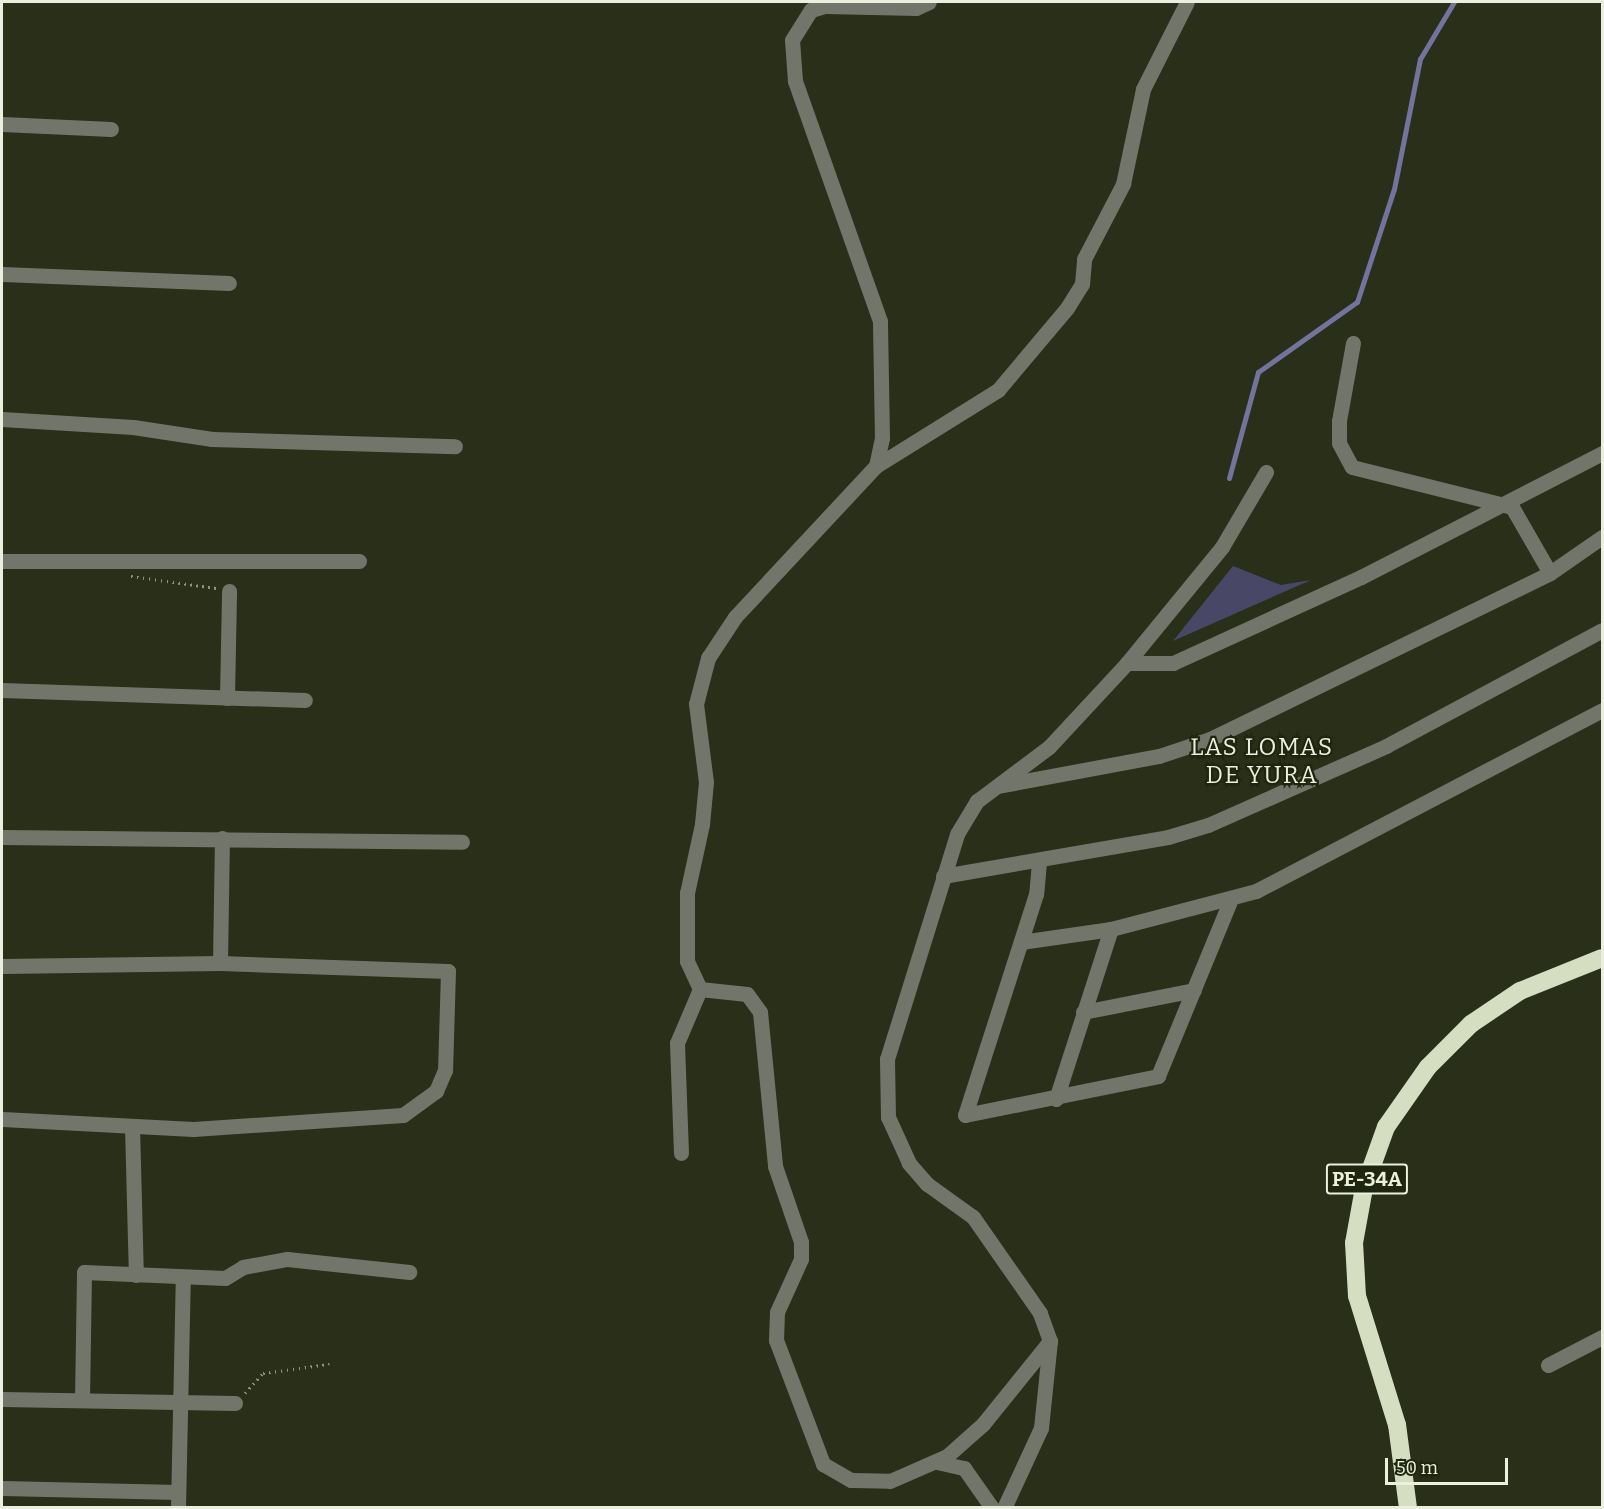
<!DOCTYPE html>
<style>
body{margin:0}
#map{position:relative;width:1604px;height:1509px;overflow:hidden;background:#292f18;font-family:Bitter,serif}
div>[style]{position:absolute}
[style*='--x']{left:calc(var(--x)*1px);top:calc(var(--y)*1px);width:calc(var(--w)*1px);rotate:calc(var(--a)*1deg)}
.green>*{inset:0;background:#484866}
.stream>*{height:5px;margin:-2.5px;padding:0 2.5px;transform-origin:2.5px;border-radius:2.5px;background:#7373a0}
.path>*{height:3px;margin-top:-1.5px;transform-origin:0;background:repeating-linear-gradient(90deg,#909583 0 1.5px,transparent 0 6px)}
.minor>*{height:15px;margin:-7.5px;padding:0 7.5px;transform-origin:7.5px;border-radius:7.5px;background:#72766a}
.highway>*{height:18px;margin:-9px;padding:0 9px;transform-origin:9px;border-radius:9px;background:#d5dec1}
span{translate:-50% -50%;white-space:nowrap;text-align:center;line-height:1.15;-webkit-text-stroke:4.5px #1f250e;paint-order:stroke}
.shield-label span{padding:2px 4px;background:#1f250e;border:2px solid;border-radius:4px;-webkit-text-stroke-width:0}
.shield-label{font-size:20px;color:#eaefe0;font-weight:700}
.quarter-label{font-size:24px;color:#eaefe0;letter-spacing:1.5px}
.frame{position:absolute;inset:0;border:3px solid #eaefe0;pointer-events:none}
.scale{position:absolute;left:1385px;top:1458px;width:123px;height:27px;box-sizing:border-box;border:3px solid #eaefe0;border-top:0;padding-left:8px;font-size:18px;line-height:21px;white-space:nowrap;color:#eaefe0;-webkit-text-stroke:4px #1f250e;paint-order:stroke}
</style>
<div id="map">
<div class="green">
<i style="clip-path:polygon(1233px 566px,1281px 585px,1311px 580px,1173px 641px)"></i>
</div>
<div class="stream">
<i style="--x:1229;--y:478;--w:110;--a:-74.7"></i>
<i style="--x:1258;--y:372;--w:121;--a:-35.3"></i>
<i style="--x:1357;--y:302;--w:119;--a:-71.9"></i>
<i style="--x:1394;--y:189;--w:133;--a:-78.7"></i>
<i style="--x:1420;--y:59;--w:66;--a:-59.2"></i>
</div>
<div class="path">
<i style="--x:131;--y:576;--w:86;--a:8"></i>
<i style="--x:245;--y:1393;--w:27;--a:-48"></i>
<i style="--x:263;--y:1373;--w:67;--a:-7.8"></i>
</div>
<div class="minor">
<i style="--x:2;--y:124;--w:109;--a:2.6"></i>
<i style="--x:2;--y:274;--w:227;--a:2.3"></i>
<i style="--x:1353;--y:343;--w:79;--a:100.2"></i>
<i style="--x:1339;--y:421;--w:22;--a:90"></i>
<i style="--x:1339;--y:443;--w:27;--a:62"></i>
<i style="--x:1352;--y:467;--w:165;--a:14"></i>
<i style="--x:1512;--y:507;--w:76;--a:60.1"></i>
<i style="--x:2;--y:419;--w:131;--a:3.5"></i>
<i style="--x:133;--y:427;--w:80;--a:8.6"></i>
<i style="--x:212;--y:439;--w:243;--a:1.7"></i>
<i style="--x:876;--y:466;--w:144;--a:-31.9"></i>
<i style="--x:998;--y:390;--w:107;--a:-49.9"></i>
<i style="--x:1067;--y:308;--w:28;--a:-58"></i>
<i style="--x:1082;--y:284;--w:25;--a:-85"></i>
<i style="--x:1084;--y:259;--w:85;--a:-62.5"></i>
<i style="--x:1123;--y:184;--w:97;--a:-78.1"></i>
<i style="--x:1143;--y:89;--w:97;--a:-63.2"></i>
<i style="--x:2;--y:561;--w:357;--a:0"></i>
<i style="--x:1127;--y:663;--w:46;--a:0"></i>
<i style="--x:1173;--y:663;--w:207;--a:-24.6"></i>
<i style="--x:1361;--y:577;--w:271;--a:-27.2"></i>
<i style="--x:2;--y:690;--w:303;--a:1.9"></i>
<i style="--x:227;--y:698;--w:107;--a:-88.9"></i>
<i style="--x:998;--y:786;--w:164;--a:-10.6"></i>
<i style="--x:1159;--y:756;--w:54;--a:-18.4"></i>
<i style="--x:1210;--y:739;--w:378;--a:-26"></i>
<i style="--x:1550;--y:573;--w:63;--a:-34.7"></i>
<i style="--x:2;--y:837;--w:460;--a:0.6"></i>
<i style="--x:1039;--y:862;--w:32;--a:95"></i>
<i style="--x:1036;--y:894;--w:232;--a:107.8"></i>
<i style="--x:965;--y:1115;--w:197;--a:-11.4"></i>
<i style="--x:1158;--y:1076;--w:189;--a:-67.6"></i>
<i style="--x:943;--y:876;--w:228;--a:-9.8"></i>
<i style="--x:1168;--y:837;--w:42;--a:-16.7"></i>
<i style="--x:1208;--y:825;--w:195;--a:-23.9"></i>
<i style="--x:1386;--y:746;--w:245;--a:-28.2"></i>
<i style="--x:1021;--y:942;--w:91;--a:-8.2"></i>
<i style="--x:1111;--y:929;--w:150;--a:-14.7"></i>
<i style="--x:1256;--y:891;--w:390;--a:-27.6"></i>
<i style="--x:220;--y:963;--w:125;--a:-89.1"></i>
<i style="--x:2;--y:966;--w:218;--a:-0.8"></i>
<i style="--x:220;--y:963;--w:228;--a:2"></i>
<i style="--x:448;--y:971;--w:99;--a:91.7"></i>
<i style="--x:445;--y:1070;--w:23;--a:113"></i>
<i style="--x:436;--y:1091;--w:41;--a:144"></i>
<i style="--x:403;--y:1115;--w:210;--a:176.2"></i>
<i style="--x:193;--y:1129;--w:191;--a:-177"></i>
<i style="--x:700;--y:989;--w:47;--a:6.1"></i>
<i style="--x:747;--y:994;--w:22;--a:54"></i>
<i style="--x:760;--y:1012;--w:155;--a:84.4"></i>
<i style="--x:775;--y:1166;--w:80;--a:71.1"></i>
<i style="--x:801;--y:1242;--w:17;--a:90"></i>
<i style="--x:801;--y:1259;--w:58;--a:114.4"></i>
<i style="--x:777;--y:1312;--w:28;--a:92"></i>
<i style="--x:776;--y:1340;--w:133;--a:69.2"></i>
<i style="--x:823;--y:1464;--w:32;--a:30"></i>
<i style="--x:851;--y:1480;--w:39;--a:1"></i>
<i style="--x:890;--y:1481;--w:62;--a:-23.7"></i>
<i style="--x:947;--y:1456;--w:48;--a:-41.6"></i>
<i style="--x:983;--y:1424;--w:107;--a:-51.1"></i>
<i style="--x:1083;--y:1012;--w:113;--a:-11.2"></i>
<i style="--x:1056;--y:1099;--w:179;--a:-72.1"></i>
<i style="--x:132;--y:1126;--w:149;--a:88.5"></i>
<i style="--x:681;--y:1153;--w:110;--a:-92.1"></i>
<i style="--x:677;--y:1043;--w:59;--a:-66.9"></i>
<i style="--x:700;--y:989;--w:31;--a:-115"></i>
<i style="--x:687;--y:961;--w:68;--a:-90"></i>
<i style="--x:687;--y:893;--w:71;--a:-77.7"></i>
<i style="--x:702;--y:824;--w:42;--a:-84.6"></i>
<i style="--x:706;--y:782;--w:79;--a:-97.3"></i>
<i style="--x:696;--y:704;--w:48;--a:-75.4"></i>
<i style="--x:708;--y:658;--w:49;--a:-56.6"></i>
<i style="--x:735;--y:617;--w:207;--a:-47"></i>
<i style="--x:876;--y:466;--w:29;--a:-78"></i>
<i style="--x:882;--y:438;--w:117;--a:-91"></i>
<i style="--x:880;--y:321;--w:255;--a:-109.5"></i>
<i style="--x:795;--y:81;--w:41;--a:-94.2"></i>
<i style="--x:792;--y:40;--w:36;--a:-58"></i>
<i style="--x:811;--y:10;--w:15;--a:-16"></i>
<i style="--x:825;--y:6;--w:91;--a:1.3"></i>
<i style="--x:916;--y:8;--w:14;--a:-25"></i>
<i style="--x:1548;--y:1365;--w:61;--a:-27.4"></i>
<i style="--x:2;--y:1399;--w:233;--a:1"></i>
<i style="--x:82;--y:1400;--w:128;--a:-89.1"></i>
<i style="--x:84;--y:1272;--w:141;--a:2.4"></i>
<i style="--x:225;--y:1278;--w:21;--a:-31"></i>
<i style="--x:243;--y:1267;--w:45;--a:-10.3"></i>
<i style="--x:287;--y:1259;--w:123;--a:6.1"></i>
<i style="--x:937;--y:1462;--w:28;--a:13"></i>
<i style="--x:964;--y:1468;--w:49;--a:55"></i>
<i style="--x:2;--y:1488;--w:176;--a:1.3"></i>
<i style="--x:178;--y:1508;--w:231;--a:-88.8"></i>
<i style="--x:1004;--y:1508;--w:88;--a:-65.2"></i>
<i style="--x:1041;--y:1428;--w:87;--a:-84.1"></i>
<i style="--x:1050;--y:1341;--w:30;--a:-110"></i>
<i style="--x:1040;--y:1313;--w:117;--a:-124.9"></i>
<i style="--x:973;--y:1217;--w:57;--a:-144.3"></i>
<i style="--x:927;--y:1184;--w:28;--a:-131"></i>
<i style="--x:909;--y:1163;--w:51;--a:-114.5"></i>
<i style="--x:888;--y:1117;--w:58;--a:-91"></i>
<i style="--x:887;--y:1059;--w:236;--a:-72.7"></i>
<i style="--x:957;--y:834;--w:39;--a:-59"></i>
<i style="--x:977;--y:801;--w:90;--a:-36.9"></i>
<i style="--x:1049;--y:747;--w:115;--a:-47.1"></i>
<i style="--x:1127;--y:663;--w:150;--a:-50.7"></i>
<i style="--x:1222;--y:547;--w:87;--a:-59.6"></i>
</div>
<div class="highway">
<i style="--x:1408;--y:1508;--w:84;--a:-97.5"></i>
<i style="--x:1397;--y:1425;--w:135;--a:-107.2"></i>
<i style="--x:1357;--y:1296;--w:53;--a:-93.2"></i>
<i style="--x:1354;--y:1243;--w:56;--a:-79.7"></i>
<i style="--x:1364;--y:1188;--w:65;--a:-70.2"></i>
<i style="--x:1386;--y:1127;--w:73;--a:-55"></i>
<i style="--x:1428;--y:1067;--w:61;--a:-45"></i>
<i style="--x:1471;--y:1024;--w:59;--a:-34"></i>
<i style="--x:1520;--y:991;--w:88;--a:-21.9"></i>
</div>
<div class="shield-label">
<span style="left:1367px;top:1179px">PE-34A</span>
</div>
<div class="quarter-label">
<span style="left:1262px;top:762px">LAS LOMAS<br>DE YURA</span>
</div>
<div class="frame"></div>
<div class="scale">50 m</div>
</div>
